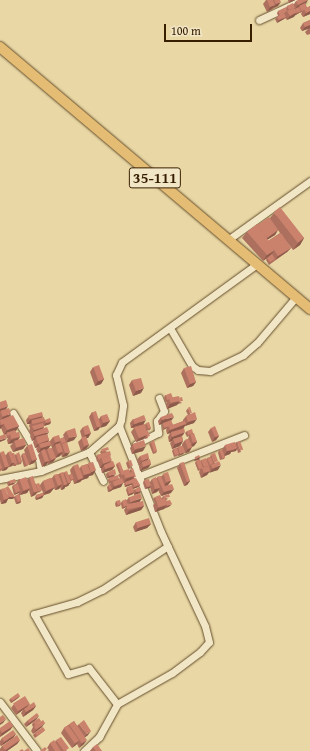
<!DOCTYPE html>
<style>
body{margin:0}
#map{position:relative;width:310px;height:751px;overflow:hidden;background:#e9d8a6;font-family:"Gentium Book Plus",serif}
div>[style]{position:absolute}
[style*='--x']{left:calc(var(--x)*1px);top:calc(var(--y)*1px);width:calc(var(--w)*1px);rotate:calc(var(--a)*1deg)}
.roads{filter:drop-shadow(0 0 1px #644c2a) drop-shadow(0 0 1px #644c2a)}
.minor>*{height:7px;margin:-3.5px;padding:0 3.5px;transform-origin:3.5px;border-radius:3.5px;background:#f1e6c5}
.primary>*{height:10px;margin:-5px;padding:0 5px;transform-origin:5px;border-radius:5px;background:#e4bc73}
.wall>*{inset:0;background:#ae705e}
.shaded-wall>*{inset:0;background:#8d5b4c}
.building>*{inset:0;background:#ca826d;transform-origin:0 0}
span{translate:-50% -50%;white-space:nowrap;text-align:center;line-height:1.15;-webkit-text-stroke:3px #f1e6c5;paint-order:stroke}
.shield-label span{padding:1px 3px;background:#f1e6c5;border:1px solid;border-radius:3px;-webkit-text-stroke-width:0}
.shield-label{font-size:15px;color:#381e00;font-weight:700}
.scale{position:absolute;left:164px;top:24px;width:88px;height:18px;box-sizing:border-box;border:2px solid #381e00;border-top:0;padding-left:5px;font-size:12px;line-height:14px;white-space:nowrap;color:#381e00;-webkit-text-stroke:3px #f1e6c5;paint-order:stroke}
</style>
<div id="map">
<div class="roads">
<div class="minor">
<i style="--x:259;--y:20;--w:47;--a:-24.9"></i>
<i style="--x:229;--y:239;--w:100;--a:-35.6"></i>
<i style="--x:170;--y:328;--w:44;--a:59.9"></i>
<i style="--x:192;--y:366;--w:7;--a:34"></i>
<i style="--x:198;--y:370;--w:12;--a:5"></i>
<i style="--x:210;--y:371;--w:37;--a:-26"></i>
<i style="--x:243;--y:355;--w:18;--a:-41"></i>
<i style="--x:257;--y:343;--w:60;--a:-49.7"></i>
<i style="--x:13;--y:413;--w:33;--a:59"></i>
<i style="--x:30;--y:441;--w:20;--a:63"></i>
<i style="--x:39;--y:459;--w:12;--a:81"></i>
<i style="--x:136;--y:444;--w:25;--a:-27"></i>
<i style="--x:158;--y:433;--w:12;--a:-95"></i>
<i style="--x:157;--y:421;--w:12;--a:-55"></i>
<i style="--x:164;--y:411;--w:14;--a:-111"></i>
<i style="--x:89;--y:452;--w:32;--a:64"></i>
<i style="--x:137;--y:477;--w:115;--a:-21.4"></i>
<i style="--x:0;--y:479;--w:42;--a:-11"></i>
<i style="--x:41;--y:471;--w:52;--a:-21.6"></i>
<i style="--x:89;--y:452;--w:40;--a:-41"></i>
<i style="--x:119;--y:426;--w:6;--a:-72"></i>
<i style="--x:121;--y:420;--w:15;--a:-82"></i>
<i style="--x:123;--y:405;--w:31;--a:-103"></i>
<i style="--x:116;--y:375;--w:14;--a:-65"></i>
<i style="--x:122;--y:362;--w:167;--a:-36"></i>
<i style="--x:0;--y:702;--w:61;--a:52.9"></i>
<i style="--x:117;--y:704;--w:46;--a:-127.9"></i>
<i style="--x:89;--y:668;--w:22;--a:164"></i>
<i style="--x:68;--y:674;--w:69;--a:-119.5"></i>
<i style="--x:34;--y:614;--w:45;--a:-15.6"></i>
<i style="--x:77;--y:602;--w:28;--a:-26"></i>
<i style="--x:102;--y:590;--w:79;--a:-33.7"></i>
<i style="--x:84;--y:751;--w:21;--a:-43"></i>
<i style="--x:99;--y:737;--w:38;--a:-61"></i>
<i style="--x:117;--y:704;--w:63;--a:-29.4"></i>
<i style="--x:172;--y:673;--w:35;--a:-37"></i>
<i style="--x:200;--y:652;--w:13;--a:-48"></i>
<i style="--x:209;--y:642;--w:16;--a:-104"></i>
<i style="--x:205;--y:626;--w:104;--a:-115.1"></i>
<i style="--x:161;--y:532;--w:114;--a:-111.6"></i>
</div>
<div class="primary">
<i style="--x:0;--y:47;--w:406;--a:40.2"></i>
</div>
</div>
<div class="wall">
<i style="clip-path:polygon(266px 0,280px 0,278px 6px,267px 12px,263px 4px)"></i>
<i style="clip-path:polygon(288px 0,295px 0,289px 3px)"></i>
<i style="clip-path:polygon(308px 0,305px 3px,307px 8px,310px 6px,310px 14px,303px 17px,301px 14px,302px 12px,300px 13px,300px 12px,299px 13px,287px 20px,285px 18px,284px 19px,277px 23px,275px 19px,278px 16px,277px 13px,278px 11px,286px 8px,287px 6px,294px 4px,296px 1px)"></i>
<i style="clip-path:polygon(310px 20px,310px 34px,307px 35px,305px 32px,308px 29px,302px 31px,300px 28px,303px 23px)"></i>
<i style="clip-path:polygon(evenodd,274px 213px,304px 238px,300px 245px,293px 250px,284px 238px,291px 248px,287px 252px,269px 265px,266px 260px,267px 258px,263px 261px,242px 238px,247px 232px,270px 218px,274px 213px,278px 230px,280px 233px,268px 241px,267px 240px,275px 235px,278px 230px)"></i>
<i style="clip-path:polygon(93px 367px,104px 379px,101px 384px,95px 386px,90px 372px)"></i>
<i style="clip-path:polygon(184px 368px,196px 382px,193px 386px,187px 388px,181px 373px)"></i>
<i style="clip-path:polygon(132px 380px,141px 393px,133px 396px,129px 385px)"></i>
<i style="clip-path:polygon(165px 395px,173px 398px,182px 403px,178px 404px,177px 405px,167px 409px,166px 404px,167px 402px,165px 402px,164px 398px)"></i>
<i style="clip-path:polygon(0 402px,6px 410px,9px 417px,19px 426px,15px 431px,16px 433px,20px 437px,18px 440px,26px 445px,23px 449px,13px 452px,10px 446px,13px 443px,8px 444px,7px 440px,8px 438px,7px 438px,6px 435px,7px 434px,4px 435px,1px 428px,0 429px)"></i>
<i style="clip-path:polygon(188px 408px,194px 423px,185px 426px,183px 428px,184px 434px,182px 436px,183px 441px,180px 446px,172px 449px,170px 443px,172px 441px,169px 442px,168px 437px,170px 433px,167px 434px,166px 430px,167px 428px,163px 430px,162px 425px,163px 423px,159px 425px,158px 421px,161px 417px,171px 421px,173px 425px,183px 421px,183px 420px,186px 416px,188px 415px,186px 411px)"></i>
<i style="clip-path:polygon(92px 412px,99px 419px,101px 416px,110px 421px,106px 426px,100px 427px,98px 430px,94px 431px,89px 417px)"></i>
<i style="clip-path:polygon(evenodd,29px 416px,43px 416px,42px 417px,45px 420px,51px 422px,50px 424px,44px 426px,43px 424px,44px 427px,43px 429px,47px 434px,49px 440px,48px 442px,50px 441px,53px 437px,60px 439px,64px 437px,63px 435px,66px 431px,74px 440px,67px 442px,67px 456px,62px 457px,61px 454px,60px 456px,56px 458px,53px 462px,48px 464px,47px 463px,46px 465px,42px 467px,38px 455px,40px 452px,38px 453px,36px 449px,38px 447px,35px 448px,33px 442px,34px 440px,32px 441px,30px 436px,31px 435px,29px 431px,30px 429px,29px 425px,30px 424px,27px 424px,26px 420px,29px 416px,51px 445px,52px 448px,53px 447px,52px 448px,48px 449px,51px 445px)"></i>
<i style="clip-path:polygon(133px 419px,145px 425px,146px 423px,151px 428px,150px 430px,146px 431px,148px 438px,145px 439px,145px 438px,144px 439px,136px 442px,131px 432px,134px 428px,131px 428px,130px 423px)"></i>
<i style="clip-path:polygon(83px 427px,91px 433px,88px 438px,86px 438px,89px 445px,86px 449px,81px 451px,78px 442px,82px 438px,80px 431px)"></i>
<i style="clip-path:polygon(211px 428px,219px 436px,216px 440px,212px 442px,208px 432px)"></i>
<i style="clip-path:polygon(187px 431px,193px 433px,197px 442px,194px 446px,192px 447px,189px 452px,185px 453px,184px 452px,183px 454px,178px 456px,178px 455px,177px 456px,174px 457px,172px 451px,173px 449px,177px 448px,178px 447px,182px 446px,182px 444px,185px 440px,188px 439px,189px 436px,187px 437px,185px 433px)"></i>
<i style="clip-path:polygon(151px 442px,157px 451px,156px 453px,153px 454px,149px 444px)"></i>
<i style="clip-path:polygon(237px 442px,241px 452px,238px 453px,237px 449px,236px 451px,231px 452px,230px 454px,225px 456px,225px 457px,224px 459px,220px 460px,218px 453px,219px 450px,222px 450px,225px 445px,235px 444px)"></i>
<i style="clip-path:polygon(133px 444px,143px 451px,132px 454px,130px 448px)"></i>
<i style="clip-path:polygon(27px 446px,37px 459px,34px 463px,29px 465px,29px 464px,27px 466px,24px 467px,21px 456px,22px 454px,25px 453px,24px 450px)"></i>
<i style="clip-path:polygon(102px 450px,108px 452px,110px 457px,111px 462px,115px 466px,112px 470px,102px 473px,101px 469px,102px 468px,100px 468px,98px 462px,99px 461px,97px 462px,96px 457px,97px 455px,101px 454px,100px 452px)"></i>
<i style="clip-path:polygon(8px 452px,12px 453px,15px 455px,16px 454px,22px 461px,21px 464px,17px 465px,17px 464px,16px 466px,13px 466px,13px 465px,12px 466px,9px 467px,6px 470px,2px 471px,1px 470px,0 472px,0 453px,6px 455px)"></i>
<i style="clip-path:polygon(211px 454px,218px 470px,209px 472px,207px 475px,201px 478px,199px 472px,200px 470px,198px 471px,195px 463px,196px 461px,200px 461px,201px 460px,206px 460px,207px 458px,210px 457px)"></i>
<i style="clip-path:polygon(140px 456px,149px 458px,148px 460px,151px 464px,148px 468px,140px 471px,139px 466px,140px 465px,139px 465px,137px 460px)"></i>
<i style="clip-path:polygon(128px 461px,131px 468px,128px 469px,126px 463px)"></i>
<i style="clip-path:polygon(88px 463px,93px 475px,89px 476px,88px 478px,82px 480px,80px 482px,74px 484px,73px 480px,71px 481px,68px 486px,65px 487px,64px 489px,61px 490px,60px 487px,59px 489px,55px 490px,54px 488px,50px 493px,44px 495px,42px 498px,36px 500px,35px 498px,36px 495px,43px 493px,42px 490px,40px 492px,37px 493px,35px 495px,31px 497px,29px 490px,27px 493px,20px 495px,21px 501px,20px 503px,16px 504px,14px 498px,15px 496px,19px 494px,19px 493px,14px 495px,12px 487px,13px 485px,16px 484px,19px 479px,27px 480px,29px 478px,36px 484px,40px 485px,43px 481px,52px 478px,54px 475px,59px 474px,60px 473px,63px 473px,64px 472px,69px 475px,71px 474px,70px 470px,73px 466px,80px 468px,81px 466px,88px 464px)"></i>
<i style="clip-path:polygon(117px 463px,123px 470px,122px 472px,129px 471px,131px 469px,135px 479px,140px 485px,138px 487px,133px 489px,134px 490px,135px 489px,140px 493px,134px 495px,134px 493px,133px 494px,128px 496px,126px 490px,127px 487px,132px 486px,131px 485px,125px 487px,124px 484px,125px 483px,123px 483px,121px 487px,112px 490px,111px 491px,108px 492px,107px 487px,111px 483px,109px 484px,108px 480px,109px 478px,107px 478px,106px 474px,108px 472px,119px 479px,120px 478px,118px 475px,120px 473px,119px 473px,116px 465px)"></i>
<i style="clip-path:polygon(180px 463px,190px 481px,187px 485px,184px 486px,177px 468px)"></i>
<i style="clip-path:polygon(163px 474px,171px 481px,168px 485px,171px 493px,161px 496px,158px 490px,157px 492px,152px 494px,150px 487px,145px 489px,143px 483px,144px 480px,150px 482px,152px 479px,157px 478px,157px 477px,162px 476px)"></i>
<i style="clip-path:polygon(9px 481px,14px 484px,8px 486px,7px 483px)"></i>
<i style="clip-path:polygon(1px 489px,13px 499px,8px 499px,6px 503px,1px 504px,0 500px,0 490px)"></i>
<i style="clip-path:polygon(163px 496px,168px 499px,166px 500px,170px 506px,164px 509px,155px 512px,153px 505px,155px 503px,153px 499px,155px 497px,162px 498px)"></i>
<i style="clip-path:polygon(129px 497px,139px 502px,144px 506px,141px 510px,126px 515px,124px 510px,126px 507px,122px 509px,121px 504px,120px 506px,116px 507px,115px 504px,116px 501px,121px 503px,122px 501px,127px 500px)"></i>
<i style="clip-path:polygon(136px 522px,151px 524px,147px 528px,135px 532px,133px 527px)"></i>
<i style="clip-path:polygon(20px 696px,18px 698px,11px 703px,9px 700px,11px 698px)"></i>
<i style="clip-path:polygon(14px 704px,30px 704px,27px 707px,36px 706px,33px 710px,23px 717px,21px 713px,23px 710px,16px 715px,11px 708px)"></i>
<i style="clip-path:polygon(28px 720px,36px 720px,26px 727px,24px 724px)"></i>
<i style="clip-path:polygon(74px 721px,77px 726px,79px 724px,88px 735px,85px 737px,84px 744px,79px 748px,77px 744px,72px 748px,61px 733px,64px 728px)"></i>
<i style="clip-path:polygon(33px 722px,42px 727px,33px 734px,31px 731px,33px 727px,32px 725px)"></i>
<i style="clip-path:polygon(13px 726px,10px 730px,0 737px,0 728px)"></i>
<i style="clip-path:polygon(45px 730px,43px 732px,35px 738px,33px 735px,35px 733px)"></i>
<i style="clip-path:polygon(16px 734px,13px 738px,1px 746px,0 745px,0 741px,2px 738px)"></i>
<i style="clip-path:polygon(20px 740px,17px 744px,7px 751px,0 751px,0 749px,2px 746px)"></i>
<i style="clip-path:polygon(56px 740px,67px 751px,47px 751px,49px 750px,47px 748px,50px 743px,55px 742px)"></i>
<i style="clip-path:polygon(93px 747px,102px 751px,90px 751px)"></i>
</div>
<div class="shaded-wall">
<i style="clip-path:polygon(291px 0,295px 0,289px 3px)"></i>
<i style="clip-path:polygon(308px 0,305px 4px,299px 6px,299px 7px,295px 9px,298px 5px)"></i>
<i style="clip-path:polygon(281px 2px,278px 6px,273px 8px,276px 4px)"></i>
<i style="clip-path:polygon(275px 5px,272px 9px,267px 12px,270px 7px)"></i>
<i style="clip-path:polygon(301px 11px,299px 13px,294px 16px,295px 14px)"></i>
<i style="clip-path:polygon(310px 11px,310px 14px,303px 17px,306px 13px)"></i>
<i style="clip-path:polygon(297px 12px,294px 17px,287px 20px,290px 16px)"></i>
<i style="clip-path:polygon(286px 17px,284px 19px,277px 23px,279px 20px)"></i>
<i style="clip-path:polygon(310px 25px,310px 28px,302px 31px,305px 27px)"></i>
<i style="clip-path:polygon(278px 230px,275px 235px,262px 243px,265px 238px)"></i>
<i style="clip-path:polygon(304px 238px,300px 245px,293px 250px,298px 243px)"></i>
<i style="clip-path:polygon(291px 248px,287px 252px,275px 260px,278px 256px)"></i>
<i style="clip-path:polygon(275px 250px,270px 256px,263px 261px,267px 255px)"></i>
<i style="clip-path:polygon(104px 379px,101px 384px,95px 386px,98px 381px)"></i>
<i style="clip-path:polygon(196px 382px,193px 386px,187px 388px,190px 384px)"></i>
<i style="clip-path:polygon(144px 388px,141px 393px,133px 396px,136px 391px)"></i>
<i style="clip-path:polygon(180px 401px,177px 405px,167px 409px,170px 404px)"></i>
<i style="clip-path:polygon(8px 406px,5px 411px,1px 411px,0 412px,0 409px)"></i>
<i style="clip-path:polygon(11px 414px,8px 419px,0 421px,3px 417px)"></i>
<i style="clip-path:polygon(43px 416px,40px 420px,32px 421px,30px 424px,27px 424px,30px 420px)"></i>
<i style="clip-path:polygon(174px 417px,171px 421px,159px 425px,162px 420px)"></i>
<i style="clip-path:polygon(197px 419px,194px 423px,185px 426px,188px 422px)"></i>
<i style="clip-path:polygon(146px 420px,143px 425px,131px 428px,134px 424px)"></i>
<i style="clip-path:polygon(110px 421px,106px 426px,100px 428px,103px 423px)"></i>
<i style="clip-path:polygon(51px 422px,50px 424px,44px 426px,46px 423px)"></i>
<i style="clip-path:polygon(4px 424px,1px 428px,0 429px,0 426px,1px 425px)"></i>
<i style="clip-path:polygon(186px 424px,183px 429px,167px 434px,170px 430px)"></i>
<i style="clip-path:polygon(19px 426px,16px 431px,4px 435px,7px 430px)"></i>
<i style="clip-path:polygon(101px 426px,98px 430px,94px 431px,97px 427px)"></i>
<i style="clip-path:polygon(169px 426px,167px 428px,163px 430px,165px 428px)"></i>
<i style="clip-path:polygon(44px 427px,41px 431px,33px 432px,31px 435px,34px 430px)"></i>
<i style="clip-path:polygon(49px 432px,46px 436px,36px 437px,34px 440px,32px 441px,35px 436px)"></i>
<i style="clip-path:polygon(185px 432px,180px 438px,173px 439px,172px 441px,169px 442px,172px 437px)"></i>
<i style="clip-path:polygon(91px 433px,88px 438px,82px 439px,85px 435px)"></i>
<i style="clip-path:polygon(147px 435px,144px 439px,136px 442px,139px 438px)"></i>
<i style="clip-path:polygon(77px 436px,74px 440px,66px 443px,69px 438px)"></i>
<i style="clip-path:polygon(219px 436px,216px 440px,212px 442px,215px 437px)"></i>
<i style="clip-path:polygon(20px 437px,17px 441px,14px 441px,13px 443px,8px 444px,11px 440px)"></i>
<i style="clip-path:polygon(7px 438px,5px 440px,0 442px,0 440px)"></i>
<i style="clip-path:polygon(49px 440px,46px 444px,39px 444px,38px 447px,35px 448px,38px 444px)"></i>
<i style="clip-path:polygon(61px 441px,58px 446px,55px 445px,52px 448px,55px 443px)"></i>
<i style="clip-path:polygon(183px 441px,180px 446px,172px 449px,175px 444px)"></i>
<i style="clip-path:polygon(197px 442px,194px 446px,190px 447px,193px 443px)"></i>
<i style="clip-path:polygon(26px 445px,23px 449px,13px 452px,16px 448px)"></i>
<i style="clip-path:polygon(51px 445px,48px 449px,41px 451px,40px 452px,38px 453px,41px 448px)"></i>
<i style="clip-path:polygon(89px 445px,86px 449px,81px 451px,84px 447px)"></i>
<i style="clip-path:polygon(146px 446px,143px 451px,132px 454px,135px 450px)"></i>
<i style="clip-path:polygon(192px 447px,189px 452px,185px 453px,188px 449px)"></i>
<i style="clip-path:polygon(237px 448px,236px 451px,231px 452px,230px 454px,224px 456px,227px 451px)"></i>
<i style="clip-path:polygon(63px 452px,60px 456px,55px 458px,58px 454px)"></i>
<i style="clip-path:polygon(70px 452px,67px 456px,62px 457px,65px 453px)"></i>
<i style="clip-path:polygon(185px 452px,183px 454px,178px 456px,180px 454px)"></i>
<i style="clip-path:polygon(200px 457px,199px 460px,194px 461px,195px 459px)"></i>
<i style="clip-path:polygon(56px 458px,53px 462px,48px 464px,51px 460px)"></i>
<i style="clip-path:polygon(149px 458px,146px 462px,142px 462px,139px 465px,142px 461px)"></i>
<i style="clip-path:polygon(37px 459px,34px 463px,29px 465px,32px 460px)"></i>
<i style="clip-path:polygon(49px 461px,46px 465px,42px 467px,45px 462px)"></i>
<i style="clip-path:polygon(112px 461px,109px 465px,104px 465px,102px 468px,100px 468px,103px 464px)"></i>
<i style="clip-path:polygon(15px 462px,12px 466px,9px 467px,12px 463px)"></i>
<i style="clip-path:polygon(151px 464px,148px 468px,140px 471px,143px 467px)"></i>
<i style="clip-path:polygon(221px 465px,218px 470px,209px 473px,213px 468px)"></i>
<i style="clip-path:polygon(9px 466px,6px 470px,2px 471px,5px 467px)"></i>
<i style="clip-path:polygon(115px 466px,112px 470px,102px 473px,105px 469px)"></i>
<i style="clip-path:polygon(96px 470px,93px 475px,89px 476px,88px 478px,82px 480px,80px 482px,74px 484px,78px 480px,83px 478px,84px 475px,90px 473px,91px 472px)"></i>
<i style="clip-path:polygon(210px 471px,207px 475px,201px 478px,204px 473px)"></i>
<i style="clip-path:polygon(116px 474px,114px 476px,107px 478px,109px 476px)"></i>
<i style="clip-path:polygon(134px 476px,131px 481px,123px 483px,121px 487px,112px 490px,111px 491px,108px 492px,110px 490px,112px 489px,114px 486px,124px 483px,126px 479px)"></i>
<i style="clip-path:polygon(171px 481px,168px 485px,163px 487px,166px 483px)"></i>
<i style="clip-path:polygon(190px 481px,187px 485px,184px 486px,187px 482px)"></i>
<i style="clip-path:polygon(16px 482px,14px 484px,8px 486px,10px 484px)"></i>
<i style="clip-path:polygon(71px 482px,68px 486px,65px 487px,68px 483px)"></i>
<i style="clip-path:polygon(133px 483px,131px 485px,125px 487px,126px 485px)"></i>
<i style="clip-path:polygon(62px 484px,59px 489px,55px 490px,58px 486px)"></i>
<i style="clip-path:polygon(67px 484px,64px 489px,61px 490px,64px 485px)"></i>
<i style="clip-path:polygon(140px 485px,138px 487px,133px 489px,134px 487px)"></i>
<i style="clip-path:polygon(151px 486px,150px 488px,145px 489px,147px 487px)"></i>
<i style="clip-path:polygon(55px 487px,50px 493px,43px 495px,46px 491px)"></i>
<i style="clip-path:polygon(30px 488px,27px 493px,20px 495px,23px 491px)"></i>
<i style="clip-path:polygon(160px 488px,157px 492px,152px 494px,155px 489px)"></i>
<i style="clip-path:polygon(174px 489px,171px 493px,161px 496px,164px 492px)"></i>
<i style="clip-path:polygon(20px 491px,19px 493px,14px 495px,16px 493px)"></i>
<i style="clip-path:polygon(38px 491px,35px 495px,31px 497px,34px 492px)"></i>
<i style="clip-path:polygon(141px 491px,140px 493px,134px 495px,136px 492px)"></i>
<i style="clip-path:polygon(134px 492px,133px 494px,128px 496px,129px 494px)"></i>
<i style="clip-path:polygon(44px 495px,42px 498px,36px 500px,37px 498px)"></i>
<i style="clip-path:polygon(8px 497px,15px 497px,13px 499px,8px 499px,6px 503px,1px 504px,4px 500px)"></i>
<i style="clip-path:polygon(142px 498px,139px 503px,128px 506px,131px 502px)"></i>
<i style="clip-path:polygon(21px 501px,20px 503px,16px 504px,18px 502px)"></i>
<i style="clip-path:polygon(172px 504px,170px 506px,166px 508px,167px 506px)"></i>
<i style="clip-path:polygon(128px 505px,126px 507px,122px 509px,124px 507px)"></i>
<i style="clip-path:polygon(167px 505px,164px 509px,155px 512px,158px 508px)"></i>
<i style="clip-path:polygon(144px 506px,141px 510px,126px 515px,129px 511px)"></i>
<i style="clip-path:polygon(151px 524px,147px 528px,135px 532px,138px 528px)"></i>
<i style="clip-path:polygon(20px 696px,18px 698px,11px 703px,12px 701px)"></i>
<i style="clip-path:polygon(30px 704px,26px 708px,24px 709px,16px 715px,19px 711px)"></i>
<i style="clip-path:polygon(36px 706px,33px 710px,23px 717px,26px 712px)"></i>
<i style="clip-path:polygon(39px 716px,36px 720px,26px 727px,29px 723px)"></i>
<i style="clip-path:polygon(6px 719px,3px 723px,0 725px,0 723px)"></i>
<i style="clip-path:polygon(45px 723px,42px 727px,33px 734px,36px 730px)"></i>
<i style="clip-path:polygon(13px 726px,10px 730px,0 737px,2px 733px)"></i>
<i style="clip-path:polygon(91px 731px,88px 735px,83px 739px,87px 734px)"></i>
<i style="clip-path:polygon(16px 734px,13px 738px,1px 746px,4px 742px)"></i>
<i style="clip-path:polygon(20px 740px,17px 744px,7px 751px,5px 751px)"></i>
<i style="clip-path:polygon(87px 740px,84px 744px,79px 748px,82px 743px)"></i>
<i style="clip-path:polygon(79px 741px,76px 745px,72px 748px,75px 744px)"></i>
</div>
<div class="building">
<i style="clip-path:polygon(267px 0,273px 0,275px 5px,270px 7px)"></i>
<i style="clip-path:polygon(274px 0,280px 0,281px 2px,276px 4px)"></i>
<i style="clip-path:polygon(298px 0,308px 0,298px 5px,296px 1px)"></i>
<i style="clip-path:polygon(293px 3px,295px 8px,294px 8px,289px 10px,287px 6px)"></i>
<i style="clip-path:polygon(305px 3px,307px 8px,302px 11px,299px 6px)"></i>
<i style="clip-path:polygon(310px 6px,310px 11px,306px 13px,304px 9px)"></i>
<i style="clip-path:polygon(286px 7px,287px 11px,284px 13px,286px 17px,279px 20px,277px 17px,280px 15px,278px 11px)"></i>
<i style="clip-path:polygon(299px 7px,301px 11px,295px 14px,297px 12px,295px 9px)"></i>
<i style="clip-path:polygon(294px 8px,297px 12px,290px 16px,287px 11px)"></i>
<i style="clip-path:polygon(310px 20px,310px 25px,305px 27px,303px 23px)"></i>
<i style="left:280px;top:207px;width:39px;height:8px;rotate:52deg"></i>
<i style="left:269px;top:217px;width:16px;height:14px;rotate:55deg"></i>
<i style="clip-path:polygon(257px 224px,275px 250px,267px 255px,247px 232px)"></i>
<i style="clip-path:polygon(281px 233px,291px 248px,278px 256px,274px 250px,275px 250px,268px 241px)"></i>
<i style="clip-path:polygon(272px 254px,275px 259px,270px 262px,267px 258px)"></i>
<i style="left:99px;top:365px;width:15px;height:6px;rotate:70deg"></i>
<i style="clip-path:polygon(191px 366px,196px 382px,190px 384px,184px 368px)"></i>
<i style="clip-path:polygon(141px 378px,144px 388px,136px 391px,132px 380px)"></i>
<i style="left:171px;top:393px;width:5px;height:6px;rotate:68deg"></i>
<i style="left:179px;top:396px;width:5px;height:10px;rotate:79deg"></i>
<i style="left:182px;top:397px;width:4px;height:3px;rotate:76deg"></i>
<i style="clip-path:polygon(6px 400px,8px 406px,0 409px,0 402px)"></i>
<i style="left:190px;top:407px;width:6px;height:2px;rotate:72deg"></i>
<i style="left:9px;top:408px;width:6px;height:9px;rotate:72deg"></i>
<i style="left:96px;top:411px;width:16px;height:4px;rotate:72deg"></i>
<i style="left:42px;top:412px;width:4px;height:14px;rotate:76deg"></i>
<i style="clip-path:polygon(195px 412px,197px 419px,188px 422px,186px 416px)"></i>
<i style="clip-path:polygon(172px 413px,174px 417px,162px 420px,161px 417px)"></i>
<i style="clip-path:polygon(107px 414px,110px 421px,103px 423px,101px 416px)"></i>
<i style="clip-path:polygon(13px 415px,19px 426px,7px 430px,4px 424px,1px 425px,0 420px)"></i>
<i style="left:144px;top:415px;width:5px;height:12px;rotate:68deg"></i>
<i style="left:44px;top:417px;width:4px;height:13px;rotate:76deg"></i>
<i style="clip-path:polygon(50px 418px,51px 422px,46px 423px,45px 420px)"></i>
<i style="left:171px;top:420px;width:5px;height:9px;rotate:68deg"></i>
<i style="clip-path:polygon(185px 421px,186px 424px,170px 430px,169px 426px)"></i>
<i style="left:149px;top:422px;width:6px;height:3px;rotate:72deg"></i>
<i style="clip-path:polygon(43px 423px,44px 427px,34px 430px,32px 426px)"></i>
<i style="clip-path:polygon(145px 424px,147px 435px,139px 438px,134px 427px)"></i>
<i style="clip-path:polygon(88px 425px,91px 433px,85px 435px,83px 427px)"></i>
<i style="clip-path:polygon(215px 426px,219px 436px,215px 437px,211px 428px)"></i>
<i style="clip-path:polygon(47px 427px,49px 432px,35px 436px,33px 432px)"></i>
<i style="clip-path:polygon(75px 428px,77px 436px,69px 438px,66px 431px)"></i>
<i style="clip-path:polygon(184px 428px,185px 432px,183px 433px,182px 429px)"></i>
<i style="clip-path:polygon(182px 429px,183px 433px,172px 437px,171px 432px)"></i>
<i style="clip-path:polygon(192px 429px,193px 433px,188px 435px,187px 431px)"></i>
<i style="left:15px;top:430px;width:3px;height:9px;rotate:72deg"></i>
<i style="clip-path:polygon(146px 431px,148px 431px,150px 436px,147px 437px)"></i>
<i style="left:19px;top:432px;width:5px;height:9px;rotate:79deg"></i>
<i style="left:194px;top:433px;width:9px;height:4px;rotate:72deg"></i>
<i style="clip-path:polygon(5px 434px,7px 438px,0 440px,0 436px)"></i>
<i style="clip-path:polygon(47px 434px,49px 440px,38px 444px,36px 437px)"></i>
<i style="left:59px;top:435px;width:6px;height:6px;rotate:72deg"></i>
<i style="left:86px;top:436px;width:9px;height:5px;rotate:72deg"></i>
<i style="clip-path:polygon(182px 436px,183px 441px,175px 444px,173px 439px)"></i>
<i style="clip-path:polygon(64px 437px,66px 442px,61px 443px,60px 439px)"></i>
<i style="left:24px;top:438px;width:7px;height:10px;rotate:74deg"></i>
<i style="clip-path:polygon(189px 439px,192px 447px,188px 449px,185px 440px)"></i>
<i style="left:144px;top:440px;width:6px;height:12px;rotate:72deg"></i>
<i style="clip-path:polygon(154px 440px,157px 451px,154px 452px,151px 442px)"></i>
<i style="clip-path:polygon(50px 441px,51px 445px,41px 448px,39px 444px)"></i>
<i style="left:240px;top:441px;width:9px;height:3px;rotate:69deg"></i>
<i style="clip-path:polygon(67px 442px,70px 452px,65px 453px,62px 444px)"></i>
<i style="clip-path:polygon(235px 442px,237px 448px,233px 450px,231px 443px)"></i>
<i style="left:60px;top:443px;width:9px;height:5px;rotate:72deg"></i>
<i style="clip-path:polygon(231px 443px,233px 450px,227px 451px,225px 445px)"></i>
<i style="left:32px;top:444px;width:16px;height:5px;rotate:72deg"></i>
<i style="clip-path:polygon(183px 446px,185px 452px,180px 454px,178px 447px)"></i>
<i style="left:108px;top:447px;width:3px;height:7px;rotate:72deg"></i>
<i style="clip-path:polygon(52px 448px,56px 458px,51px 460px,47px 449px)"></i>
<i style="left:177px;top:448px;width:6px;height:4px;rotate:72deg"></i>
<i style="clip-path:polygon(45px 449px,49px 461px,45px 462px,41px 451px)"></i>
<i style="left:222px;top:449px;width:9px;height:3px;rotate:69deg"></i>
<i style="left:4px;top:451px;width:16px;height:4px;rotate:72deg"></i>
<i style="left:11px;top:451px;width:12px;height:3px;rotate:70deg"></i>
<i style="clip-path:polygon(110px 451px,111px 455px,110px 456px,110px 455px,101px 458px,99px 460px,97px 455px)"></i>
<i style="clip-path:polygon(19px 452px,22px 461px,19px 463px,16px 454px)"></i>
<i style="clip-path:polygon(12px 453px,14px 453px,17px 463px,15px 464px,14px 463px,15px 462px)"></i>
<i style="left:25px;top:453px;width:12px;height:3px;rotate:70deg"></i>
<i style="clip-path:polygon(148px 453px,149px 458px,142px 461px,140px 456px)"></i>
<i style="clip-path:polygon(215px 453px,218px 461px,214px 463px,211px 454px)"></i>
<i style="left:110px;top:455px;width:6px;height:9px;rotate:72deg"></i>
<i style="left:199px;top:455px;width:2px;height:5px;rotate:63deg"></i>
<i style="clip-path:polygon(211px 457px,213px 463px,210px 465px,207px 458px)"></i>
<i style="clip-path:polygon(206px 458px,209px 466px,204px 467px,201px 460px)"></i>
<i style="clip-path:polygon(150px 459px,151px 464px,143px 467px,142px 462px)"></i>
<i style="clip-path:polygon(200px 459px,203px 468px,199px 469px,196px 461px)"></i>
<i style="left:131px;top:460px;width:6px;height:3px;rotate:72deg"></i>
<i style="clip-path:polygon(113px 461px,115px 466px,105px 469px,104px 465px)"></i>
<i style="left:219px;top:461px;width:4px;height:9px;rotate:63deg"></i>
<i style="clip-path:polygon(0 462px,2px 468px,0 469px)"></i>
<i style="clip-path:polygon(93px 462px,96px 470px,91px 472px,88px 463px)"></i>
<i style="left:120px;top:462px;width:9px;height:3px;rotate:69deg"></i>
<i style="clip-path:polygon(184px 462px,190px 481px,187px 482px,180px 463px)"></i>
<i style="left:78px;top:464px;width:15px;height:5px;rotate:70deg"></i>
<i style="clip-path:polygon(87px 464px,91px 473px,84px 475px,81px 466px)"></i>
<i style="clip-path:polygon(209px 466px,210px 471px,204px 473px,202px 468px)"></i>
<i style="clip-path:polygon(133px 468px,136px 477px,134px 477px,134px 476px,133px 472px,132px 472px,131px 469px)"></i>
<i style="clip-path:polygon(115px 469px,116px 474px,109px 476px,108px 472px)"></i>
<i style="left:129px;top:469px;width:4px;height:9px;rotate:76deg"></i>
<i style="left:67px;top:471px;width:12px;height:3px;rotate:70deg"></i>
<i style="left:63px;top:472px;width:13px;height:3px;rotate:72deg"></i>
<i style="left:133px;top:472px;width:4px;height:9px;rotate:76deg"></i>
<i style="left:168px;top:472px;width:9px;height:5px;rotate:72deg"></i>
<i style="clip-path:polygon(58px 474px,62px 484px,58px 486px,54px 475px)"></i>
<i style="left:72px;top:474px;width:5px;height:3px;rotate:68deg"></i>
<i style="clip-path:polygon(118px 475px,119px 479px,110px 481px,109px 478px)"></i>
<i style="left:33px;top:476px;width:16px;height:4px;rotate:72deg"></i>
<i style="clip-path:polygon(161px 476px,165px 486px,172px 484px,174px 489px,164px 492px,157px 477px)"></i>
<i style="left:26px;top:477px;width:12px;height:7px;rotate:70deg"></i>
<i style="clip-path:polygon(156px 477px,160px 488px,155px 489px,152px 479px)"></i>
<i style="clip-path:polygon(49px 478px,52px 478px,55px 487px,53px 488px,50px 478px)"></i>
<i style="clip-path:polygon(50px 478px,53px 488px,46px 491px,43px 481px)"></i>
<i style="left:122px;top:478px;width:5px;height:10px;rotate:68deg"></i>
<i style="clip-path:polygon(136px 478px,140px 485px,134px 487px,133px 483px,126px 485px,125px 482px)"></i>
<i style="left:15px;top:479px;width:3px;height:6px;rotate:72deg"></i>
<i style="clip-path:polygon(149px 479px,151px 486px,147px 487px,144px 480px)"></i>
<i style="clip-path:polygon(39px 483px,42px 490px,38px 491px,36px 484px)"></i>
<i style="clip-path:polygon(18px 484px,20px 491px,16px 493px,13px 485px)"></i>
<i style="left:110px;top:484px;width:5px;height:2px;rotate:68deg"></i>
<i style="clip-path:polygon(8px 486px,15px 497px,9px 497px,5px 488px)"></i>
<i style="clip-path:polygon(132px 486px,134px 492px,129px 494px,127px 487px)"></i>
<i style="clip-path:polygon(140px 487px,141px 491px,136px 492px,135px 489px)"></i>
<i style="clip-path:polygon(5px 488px,9px 498px,4px 500px,1px 489px)"></i>
<i style="clip-path:polygon(43px 493px,44px 495px,37px 498px,36px 495px)"></i>
<i style="left:140px;top:493px;width:5px;height:12px;rotate:68deg"></i>
<i style="clip-path:polygon(19px 494px,21px 501px,18px 502px,15px 496px)"></i>
<i style="clip-path:polygon(169px 494px,170px 497px,164px 498px,163px 496px)"></i>
<i style="clip-path:polygon(160px 495px,162px 499px,156px 501px,155px 497px)"></i>
<i style="left:165px;top:498px;width:7px;height:9px;rotate:74deg"></i>
<i style="clip-path:polygon(126px 499px,128px 505px,124px 507px,122px 501px)"></i>
<i style="clip-path:polygon(120px 500px,121px 504px,118px 505px,116px 501px)"></i>
<i style="clip-path:polygon(170px 500px,172px 504px,167px 506px,166px 501px)"></i>
<i style="left:143px;top:501px;width:5px;height:17px;rotate:79deg"></i>
<i style="left:149px;top:518px;width:6px;height:14px;rotate:72deg"></i>
<i style="clip-path:polygon(18px 693px,20px 696px,12px 701px,11px 698px)"></i>
<i style="left:25px;top:696px;width:9px;height:14px;rotate:58deg"></i>
<i style="clip-path:polygon(34px 702px,36px 706px,26px 712px,24px 709px)"></i>
<i style="clip-path:polygon(37px 713px,39px 716px,29px 723px,28px 720px)"></i>
<i style="clip-path:polygon(3px 715px,6px 719px,0 723px,0 717px)"></i>
<i style="left:39px;top:718px;width:4px;height:7px;rotate:56deg"></i>
<i style="left:43px;top:720px;width:4px;height:11px;rotate:56deg"></i>
<i style="clip-path:polygon(84px 720px,91px 731px,87px 734px,79px 724px)"></i>
<i style="clip-path:polygon(10px 721px,13px 726px,2px 733px,0 730px,0 728px)"></i>
<i style="left:74px;top:721px;width:23px;height:6px;rotate:56deg"></i>
<i style="left:68px;top:725px;width:19px;height:5px;rotate:55deg"></i>
<i style="left:43px;top:727px;width:4px;height:10px;rotate:56deg"></i>
<i style="clip-path:polygon(13px 730px,16px 734px,4px 742px,2px 738px)"></i>
<i style="clip-path:polygon(17px 735px,20px 740px,5px 750px,2px 746px)"></i>
<i style="clip-path:polygon(61px 737px,69px 748px,65px 751px,64px 751px,56px 740px)"></i>
<i style="clip-path:polygon(54px 740px,61px 751px,55px 751px,50px 743px)"></i>
<i style="clip-path:polygon(97px 744px,102px 751px,96px 751px,93px 747px)"></i>
<i style="clip-path:polygon(45px 747px,47px 749px,45px 751px,40px 751px)"></i>
<i style="clip-path:polygon(28px 748px,30px 751px,24px 751px)"></i>
<i style="clip-path:polygon(22px 749px,24px 751px,19px 751px)"></i>
</div>
<div class="shield-label">
<span style="left:155px;top:178px">35-111</span>
</div>
<div class="scale">100 m</div>
</div>
